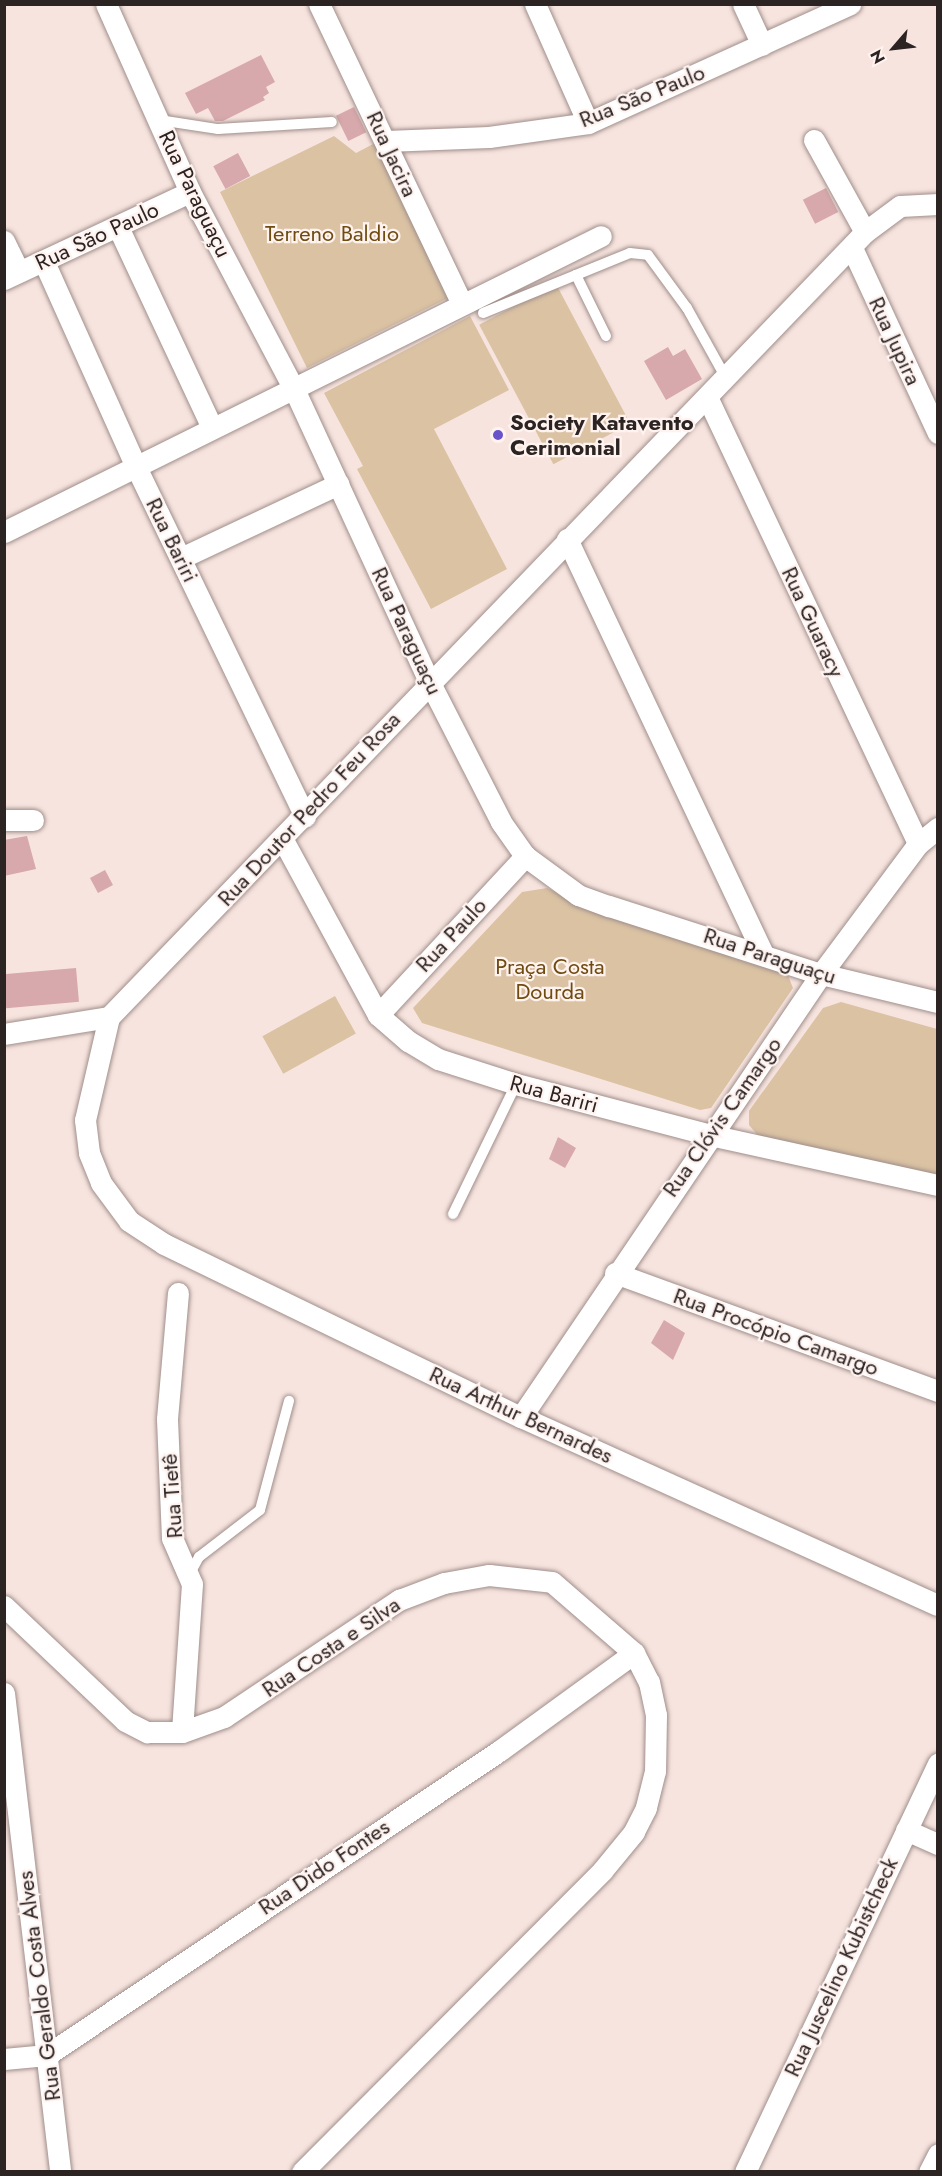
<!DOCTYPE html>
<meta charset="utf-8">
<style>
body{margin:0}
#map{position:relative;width:942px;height:2176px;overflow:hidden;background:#f7e4df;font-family:Jost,sans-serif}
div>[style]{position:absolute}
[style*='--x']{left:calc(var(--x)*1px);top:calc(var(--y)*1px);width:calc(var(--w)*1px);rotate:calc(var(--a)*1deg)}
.green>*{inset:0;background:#dac2a3;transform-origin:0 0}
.building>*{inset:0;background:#d7a8ac;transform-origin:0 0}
.roads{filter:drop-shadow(0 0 2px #a08e8a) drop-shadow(0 0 2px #a08e8a)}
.service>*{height:10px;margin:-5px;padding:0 5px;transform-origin:5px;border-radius:5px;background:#fff}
.minor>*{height:21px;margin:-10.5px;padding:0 10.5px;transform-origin:10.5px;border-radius:10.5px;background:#fff}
.dots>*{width:16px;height:16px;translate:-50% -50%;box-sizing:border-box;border:3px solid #fff3f0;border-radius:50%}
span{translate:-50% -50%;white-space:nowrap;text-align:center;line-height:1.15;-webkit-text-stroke:4.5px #fff3f0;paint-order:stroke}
.street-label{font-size:22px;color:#2b2423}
.park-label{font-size:22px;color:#6f4b10}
.poi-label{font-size:22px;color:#2b2423;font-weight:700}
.left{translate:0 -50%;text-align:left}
.frame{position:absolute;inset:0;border:6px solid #2b2423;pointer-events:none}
.north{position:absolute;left:864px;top:18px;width:60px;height:60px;-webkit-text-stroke:4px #fff3f0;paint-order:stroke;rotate:242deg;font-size:16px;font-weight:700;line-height:24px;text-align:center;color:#2b2423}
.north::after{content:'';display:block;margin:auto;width:21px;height:27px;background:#2b2423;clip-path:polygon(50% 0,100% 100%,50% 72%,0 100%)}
</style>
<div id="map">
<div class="green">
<i style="clip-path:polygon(334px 136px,356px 153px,379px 141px,452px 296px,307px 368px,220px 192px)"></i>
<i style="left:556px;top:284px;width:158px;height:87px;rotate:62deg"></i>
<i style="clip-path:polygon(470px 316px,509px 390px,434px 429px,507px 569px,431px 609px,357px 469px,363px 466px,324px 393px)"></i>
<i style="clip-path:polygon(547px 888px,599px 913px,787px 973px,793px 988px,711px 1108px,700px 1110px,422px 1023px,413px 1008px,522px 892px)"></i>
<i style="left:335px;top:996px;width:43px;height:83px;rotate:61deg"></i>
<i style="clip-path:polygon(841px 1002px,937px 1029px,937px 1185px,760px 1138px,749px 1125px,749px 1111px,823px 1008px)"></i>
</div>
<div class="building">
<i style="clip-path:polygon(261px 55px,275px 82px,266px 87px,269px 93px,263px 97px,265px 100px,223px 121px,215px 121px,208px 108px,196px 114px,185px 93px)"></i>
<i style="left:354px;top:107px;width:28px;height:20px;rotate:64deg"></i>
<i style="left:238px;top:153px;width:26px;height:28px;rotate:62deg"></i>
<i style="left:826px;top:188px;width:27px;height:26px;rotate:63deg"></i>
<i style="clip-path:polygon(668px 347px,673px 356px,685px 349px,702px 379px,666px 400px,644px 361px)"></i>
<i style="clip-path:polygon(27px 836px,36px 869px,4px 876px,4px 840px)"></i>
<i style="left:105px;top:870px;width:17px;height:17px;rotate:62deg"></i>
<i style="left:76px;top:968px;width:34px;height:73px;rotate:85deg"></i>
<i style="clip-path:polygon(558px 1137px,576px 1148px,565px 1168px,549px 1159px)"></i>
<i style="clip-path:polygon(664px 1320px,685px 1333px,673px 1360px,651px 1343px)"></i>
</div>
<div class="roads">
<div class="service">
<i style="--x:159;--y:120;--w:60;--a:8.7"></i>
<i style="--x:218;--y:129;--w:114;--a:-3.5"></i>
<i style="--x:483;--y:313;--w:100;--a:-22.2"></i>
<i style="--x:606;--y:336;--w:68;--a:-116.2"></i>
<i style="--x:576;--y:275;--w:58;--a:-22.2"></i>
<i style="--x:630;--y:253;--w:18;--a:6"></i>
<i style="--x:648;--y:255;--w:66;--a:53.7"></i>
<i style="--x:687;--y:308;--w:80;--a:60.9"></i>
<i style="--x:453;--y:1214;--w:144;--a:-64.1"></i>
<i style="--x:189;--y:1575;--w:21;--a:-61"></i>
<i style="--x:199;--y:1557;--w:77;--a:-37.6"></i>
<i style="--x:260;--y:1510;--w:113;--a:-75.1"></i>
</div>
<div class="minor">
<i style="--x:106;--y:4;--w:206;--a:65.9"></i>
<i style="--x:190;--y:192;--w:221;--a:62.2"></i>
<i style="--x:293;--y:387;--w:324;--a:65.2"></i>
<i style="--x:429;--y:681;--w:158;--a:62.9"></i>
<i style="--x:501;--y:822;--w:42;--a:54.8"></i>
<i style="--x:525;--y:856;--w:66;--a:36.3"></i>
<i style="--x:578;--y:895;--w:33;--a:20"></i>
<i style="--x:609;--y:906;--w:223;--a:17.8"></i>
<i style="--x:821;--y:974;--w:120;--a:13.5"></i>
<i style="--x:319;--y:4;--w:332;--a:64.5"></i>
<i style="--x:535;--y:4;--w:130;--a:66"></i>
<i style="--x:743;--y:4;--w:45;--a:65.1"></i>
<i style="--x:814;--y:140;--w:105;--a:61"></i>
<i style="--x:386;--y:141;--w:103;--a:-2.2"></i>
<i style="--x:489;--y:137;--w:100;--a:-8"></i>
<i style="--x:588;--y:123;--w:288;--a:-24.4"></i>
<i style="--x:938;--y:204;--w:38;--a:177"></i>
<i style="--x:900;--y:206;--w:44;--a:143.4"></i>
<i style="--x:865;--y:232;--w:1090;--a:133.92"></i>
<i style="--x:109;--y:1017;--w:106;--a:103.1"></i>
<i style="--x:85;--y:1120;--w:33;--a:83"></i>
<i style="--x:89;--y:1153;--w:32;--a:68"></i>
<i style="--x:101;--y:1183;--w:47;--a:53.6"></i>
<i style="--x:129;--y:1221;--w:42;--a:33.3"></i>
<i style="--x:164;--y:1244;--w:397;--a:25.9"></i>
<i style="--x:521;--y:1417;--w:457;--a:24.3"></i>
<i style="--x:118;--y:227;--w:222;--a:64.9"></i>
<i style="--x:4;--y:241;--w:34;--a:64"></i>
<i style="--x:852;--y:248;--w:204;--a:65.1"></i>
<i style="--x:44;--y:262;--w:227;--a:65.8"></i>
<i style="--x:137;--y:469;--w:386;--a:64.2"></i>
<i style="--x:4;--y:279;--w:205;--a:-25.1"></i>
<i style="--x:708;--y:399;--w:492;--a:64.7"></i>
<i style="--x:4;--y:532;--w:666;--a:-26.37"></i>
<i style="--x:567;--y:539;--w:457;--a:64.7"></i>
<i style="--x:181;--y:558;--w:174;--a:-25.2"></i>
<i style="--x:4;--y:820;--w:29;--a:0"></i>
<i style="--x:283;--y:840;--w:199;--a:61.5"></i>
<i style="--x:378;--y:1015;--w:40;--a:41"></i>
<i style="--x:408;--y:1041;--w:35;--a:31"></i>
<i style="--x:438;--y:1059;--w:82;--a:17.8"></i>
<i style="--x:516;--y:1084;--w:201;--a:14.7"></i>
<i style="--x:710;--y:1135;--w:233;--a:12.4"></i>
<i style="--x:378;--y:1015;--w:217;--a:-47.2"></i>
<i style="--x:4;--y:1034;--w:106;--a:-9.2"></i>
<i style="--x:615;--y:1273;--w:344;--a:20.1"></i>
<i style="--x:178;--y:1293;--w:126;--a:95"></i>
<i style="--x:167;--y:1419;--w:119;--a:87.6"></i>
<i style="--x:172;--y:1538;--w:50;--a:66.5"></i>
<i style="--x:192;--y:1584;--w:148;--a:93.9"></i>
<i style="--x:521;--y:1417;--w:535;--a:-55.89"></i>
<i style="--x:821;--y:974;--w:162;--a:-53.3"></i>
<i style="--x:918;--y:844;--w:26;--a:-39"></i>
<i style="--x:4;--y:1606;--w:167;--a:43.5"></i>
<i style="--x:125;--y:1721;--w:25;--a:27"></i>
<i style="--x:147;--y:1732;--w:35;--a:0"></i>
<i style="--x:182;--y:1732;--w:45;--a:-19.7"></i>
<i style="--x:224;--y:1717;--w:211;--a:-33.8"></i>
<i style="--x:399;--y:1600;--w:48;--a:-20.7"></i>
<i style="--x:444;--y:1583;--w:46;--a:-10.1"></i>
<i style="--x:489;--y:1575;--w:63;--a:6.3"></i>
<i style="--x:552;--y:1582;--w:108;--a:40.9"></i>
<i style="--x:634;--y:1653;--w:33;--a:63"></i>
<i style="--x:649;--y:1682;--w:34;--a:78"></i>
<i style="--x:656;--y:1715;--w:56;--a:91"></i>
<i style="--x:655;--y:1771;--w:38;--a:104"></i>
<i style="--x:646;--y:1808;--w:27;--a:117"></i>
<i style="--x:634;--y:1832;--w:50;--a:129.4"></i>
<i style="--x:602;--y:1871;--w:425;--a:134.9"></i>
<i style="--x:4;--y:1693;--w:482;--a:83.3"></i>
<i style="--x:906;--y:1830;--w:35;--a:24"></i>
<i style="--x:4;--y:2059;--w:43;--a:-5.3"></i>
<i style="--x:47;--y:2055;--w:545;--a:-33.92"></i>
<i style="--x:499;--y:1751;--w:167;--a:-36"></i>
<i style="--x:745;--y:2172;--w:452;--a:-64.7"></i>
<i style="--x:929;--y:2172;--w:20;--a:-63"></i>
</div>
</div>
<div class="dots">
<i style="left:498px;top:435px;background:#6a52cb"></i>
</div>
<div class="street-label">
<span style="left:642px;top:96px;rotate:-22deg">Rua São Paulo</span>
<span style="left:392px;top:154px;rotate:65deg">Rua Jacira</span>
<span style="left:195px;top:194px;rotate:64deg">Rua Paraguaçu</span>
<span style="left:97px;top:236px;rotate:-25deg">Rua São Paulo</span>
<span style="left:895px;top:341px;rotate:65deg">Rua Jupira</span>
<span style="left:172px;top:540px;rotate:64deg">Rua Bariri</span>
<span style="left:813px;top:622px;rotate:65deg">Rua Guaracy</span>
<span style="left:407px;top:631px;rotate:65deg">Rua Paraguaçu</span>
<span style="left:309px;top:809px;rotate:-47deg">Rua Doutor Pedro Feu Rosa</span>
<span style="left:451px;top:935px;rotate:-47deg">Rua Paulo</span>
<span style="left:770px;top:956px;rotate:18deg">Rua Paraguaçu</span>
<span style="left:554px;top:1094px;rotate:15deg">Rua Bariri</span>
<span style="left:722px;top:1117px;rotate:-55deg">Rua Clóvis Camargo</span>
<span style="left:776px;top:1332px;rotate:20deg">Rua Procópio Camargo</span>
<span style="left:521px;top:1415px;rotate:25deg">Rua Arthur Bernardes</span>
<span style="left:172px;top:1496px;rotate:-94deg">Rua Tietê</span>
<span style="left:331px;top:1647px;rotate:-34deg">Rua Costa e Silva</span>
<span style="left:324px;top:1867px;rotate:-34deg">Rua Dido Fontes</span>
<span style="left:841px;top:1967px;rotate:-65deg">Rua Juscelino Kubistcheck</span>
<span style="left:39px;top:1986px;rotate:-97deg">Rua Geraldo Costa Alves</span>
</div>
<div class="park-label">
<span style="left:332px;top:234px">Terreno Baldio</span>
<span style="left:550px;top:979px">Praça Costa<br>Dourda</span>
</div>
<div class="poi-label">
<span class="left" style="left:510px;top:435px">Society Katavento<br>Cerimonial</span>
</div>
<div class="frame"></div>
<div class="north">N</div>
</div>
